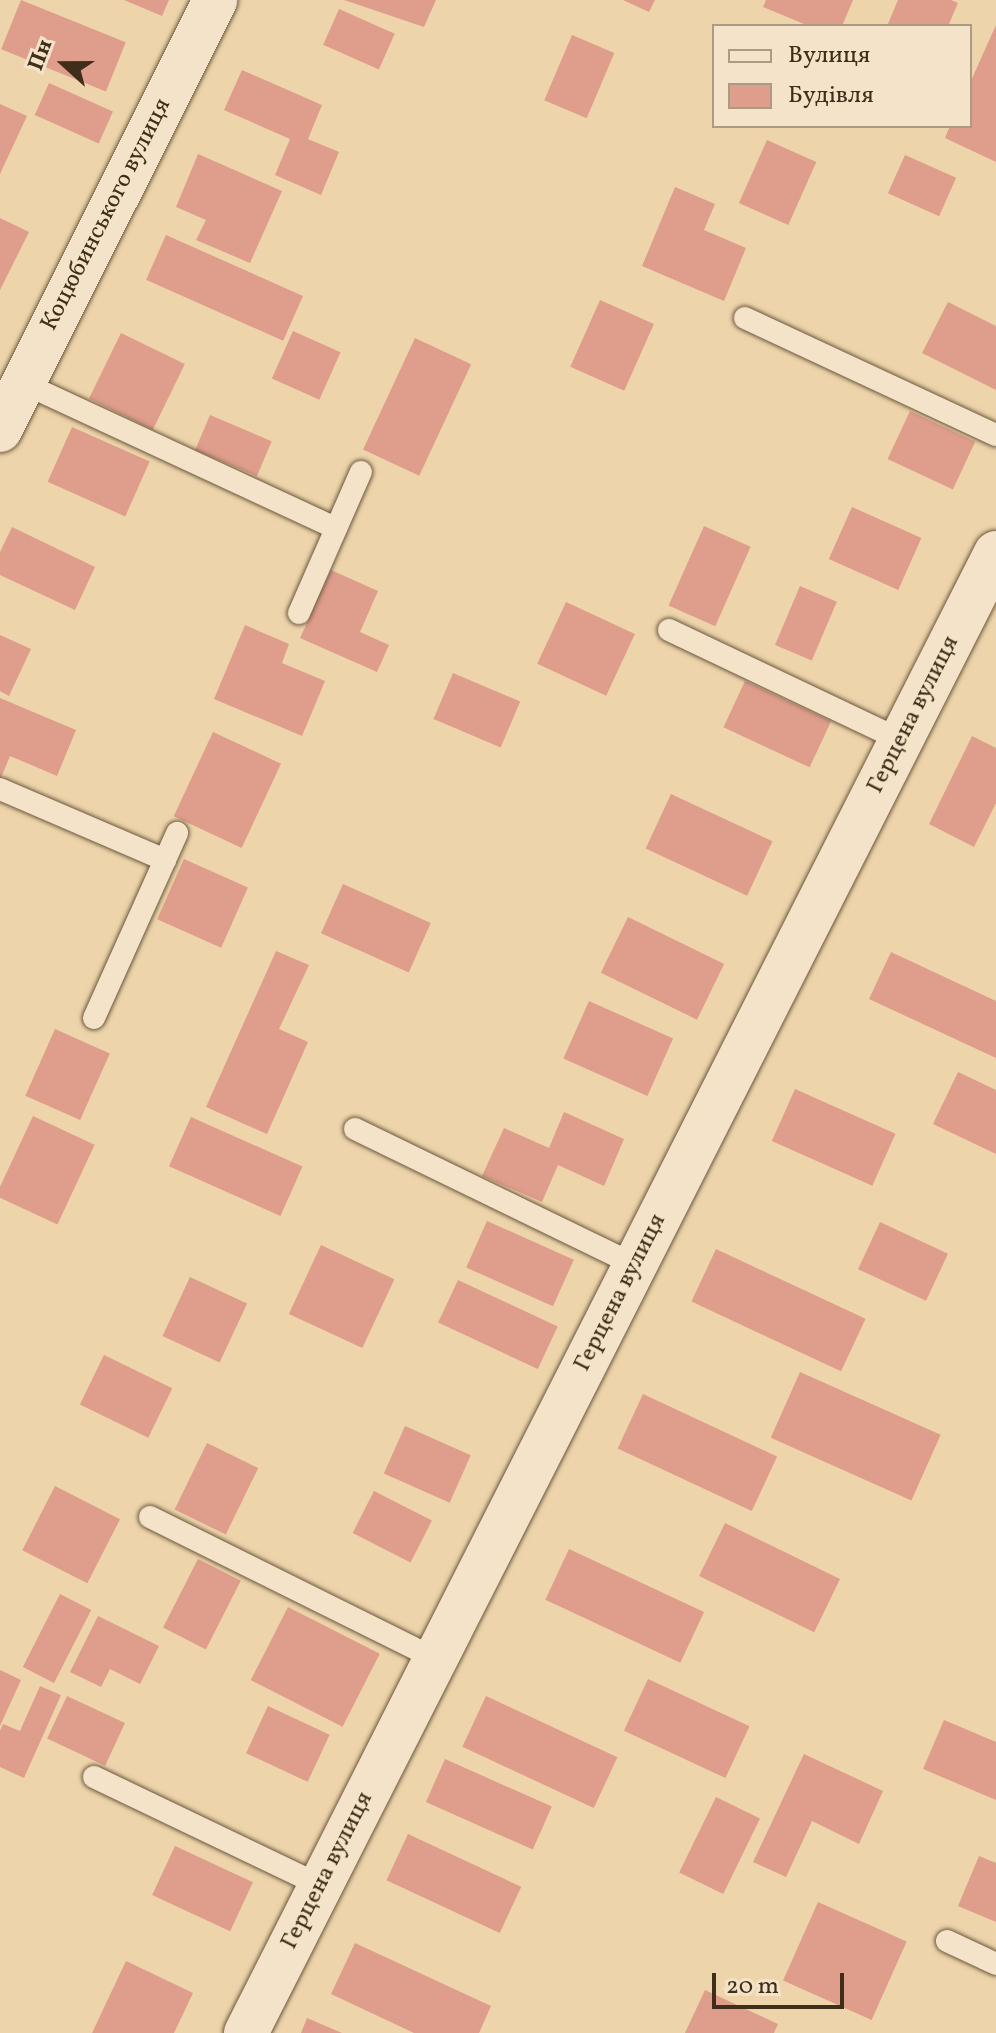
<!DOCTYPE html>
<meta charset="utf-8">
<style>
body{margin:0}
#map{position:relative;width:996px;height:2033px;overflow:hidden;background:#eed4ab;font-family:Vollkorn,serif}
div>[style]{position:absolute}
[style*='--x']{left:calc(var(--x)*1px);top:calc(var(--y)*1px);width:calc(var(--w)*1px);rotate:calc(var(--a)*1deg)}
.building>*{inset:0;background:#df9d8b;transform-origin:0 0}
.roads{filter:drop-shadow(0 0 2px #6a583e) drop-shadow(0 0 2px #6a583e)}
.service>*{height:22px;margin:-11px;padding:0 11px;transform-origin:11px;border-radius:11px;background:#f4e3c8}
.minor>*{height:44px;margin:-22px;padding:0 22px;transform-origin:22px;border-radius:22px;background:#f4e3c8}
span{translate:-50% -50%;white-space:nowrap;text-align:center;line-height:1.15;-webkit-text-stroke:6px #f4e3c8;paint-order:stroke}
.street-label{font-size:24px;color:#3e2e1a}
.legend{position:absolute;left:712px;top:24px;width:260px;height:104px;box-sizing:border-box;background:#f4e3c8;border:2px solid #ab9b82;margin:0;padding:10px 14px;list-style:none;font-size:24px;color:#3e2e1a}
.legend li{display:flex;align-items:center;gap:16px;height:40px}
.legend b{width:40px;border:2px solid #ab9b82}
.north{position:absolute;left:24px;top:24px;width:80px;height:80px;-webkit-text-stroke:6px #f4e3c8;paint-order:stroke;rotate:291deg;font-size:22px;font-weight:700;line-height:32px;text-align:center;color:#3e2e1a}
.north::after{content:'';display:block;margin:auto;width:28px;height:36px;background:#3e2e1a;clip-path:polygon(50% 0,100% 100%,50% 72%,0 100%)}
.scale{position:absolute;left:712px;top:1973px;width:132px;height:36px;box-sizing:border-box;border:4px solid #3e2e1a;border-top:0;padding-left:10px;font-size:24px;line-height:28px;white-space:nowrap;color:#3e2e1a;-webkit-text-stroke:6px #f4e3c8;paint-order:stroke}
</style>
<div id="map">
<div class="building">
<i style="left:21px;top:0;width:113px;height:53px;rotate:22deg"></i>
<i style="clip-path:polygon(124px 0,169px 0,162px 16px)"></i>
<i style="clip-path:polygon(344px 0,436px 0,424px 27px)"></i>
<i style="clip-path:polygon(623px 0,655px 0,649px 12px)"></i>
<i style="clip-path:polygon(766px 0,853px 0,842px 26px,809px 26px,763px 7px)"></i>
<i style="clip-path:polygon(898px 0,951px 0,958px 3px,948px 26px,887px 26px)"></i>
<i style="left:339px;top:9px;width:61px;height:39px;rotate:24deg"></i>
<i style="clip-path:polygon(996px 25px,996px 162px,945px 138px,950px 126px,970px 126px,970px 83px)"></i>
<i style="left:572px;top:35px;width:46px;height:71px;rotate:23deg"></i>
<i style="clip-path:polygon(242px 70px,322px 105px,308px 139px,339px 152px,321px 195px,275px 175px,290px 139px,224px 110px)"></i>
<i style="left:49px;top:83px;width:70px;height:35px;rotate:24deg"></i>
<i style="clip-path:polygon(0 104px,27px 116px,0 174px)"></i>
<i style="left:767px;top:140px;width:54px;height:69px;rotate:24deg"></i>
<i style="clip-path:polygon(198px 154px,282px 191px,250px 263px,196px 240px,206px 220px,176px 207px)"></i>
<i style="left:905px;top:155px;width:56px;height:42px;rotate:24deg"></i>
<i style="clip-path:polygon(675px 187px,715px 204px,704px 230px,746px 248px,724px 301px,642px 266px)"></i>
<i style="clip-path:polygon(0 218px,29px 232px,0 290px)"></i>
<i style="left:166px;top:235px;width:150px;height:49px;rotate:24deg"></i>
<i style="left:600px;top:300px;width:59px;height:73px;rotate:24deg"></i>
<i style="clip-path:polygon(948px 302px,996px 326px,996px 390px,922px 353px)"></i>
<i style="left:293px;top:331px;width:52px;height:52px;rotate:24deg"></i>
<i style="left:121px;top:333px;width:71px;height:73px;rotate:26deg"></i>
<i style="left:415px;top:338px;width:62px;height:123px;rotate:25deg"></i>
<i style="left:910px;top:411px;width:72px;height:53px;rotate:25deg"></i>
<i style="left:210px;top:415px;width:67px;height:38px;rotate:23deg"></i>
<i style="left:72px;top:427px;width:85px;height:60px;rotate:24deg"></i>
<i style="left:852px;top:507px;width:76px;height:57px;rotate:24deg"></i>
<i style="left:704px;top:526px;width:51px;height:87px;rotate:24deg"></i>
<i style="clip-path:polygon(12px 527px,95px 567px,75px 610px,0 575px,0 552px)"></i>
<i style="clip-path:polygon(331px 570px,378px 591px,360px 632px,389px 645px,377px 672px,300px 638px)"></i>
<i style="left:800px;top:586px;width:40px;height:64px;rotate:23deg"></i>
<i style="left:566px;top:602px;width:76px;height:68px;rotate:25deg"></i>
<i style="clip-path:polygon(245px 625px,289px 644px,282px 663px,325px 681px,302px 736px,214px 699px)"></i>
<i style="clip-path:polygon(0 635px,31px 649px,9px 696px,0 691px)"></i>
<i style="left:453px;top:673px;width:73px;height:50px;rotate:23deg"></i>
<i style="left:745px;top:681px;width:95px;height:51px;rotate:25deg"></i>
<i style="clip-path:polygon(0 698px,76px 730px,57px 776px,10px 756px,0 780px)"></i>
<i style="left:213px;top:732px;width:75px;height:93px;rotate:25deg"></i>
<i style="clip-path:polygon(972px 736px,996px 748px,996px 803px,974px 847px,929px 824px)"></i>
<i style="left:671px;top:794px;width:112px;height:60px;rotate:25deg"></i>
<i style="left:184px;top:859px;width:70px;height:66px;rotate:24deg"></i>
<i style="left:343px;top:884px;width:96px;height:54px;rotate:24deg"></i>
<i style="left:628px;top:917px;width:107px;height:62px;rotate:26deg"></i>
<i style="clip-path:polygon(276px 951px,309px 965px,279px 1029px,308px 1042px,267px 1134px,206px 1107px)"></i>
<i style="clip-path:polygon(891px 952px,996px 1001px,996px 1058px,869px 999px)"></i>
<i style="left:589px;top:1001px;width:92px;height:63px;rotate:24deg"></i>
<i style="left:55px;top:1029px;width:60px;height:73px;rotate:24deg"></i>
<i style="clip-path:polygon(958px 1072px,996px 1090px,996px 1154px,933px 1124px)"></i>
<i style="left:795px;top:1089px;width:110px;height:57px;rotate:24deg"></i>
<i style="clip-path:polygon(564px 1112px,624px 1139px,604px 1186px,558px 1165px,542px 1202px,482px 1176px,504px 1128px,549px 1148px)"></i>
<i style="left:33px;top:1116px;width:68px;height:88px;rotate:25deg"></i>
<i style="left:191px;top:1117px;width:122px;height:54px;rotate:24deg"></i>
<i style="left:487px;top:1221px;width:95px;height:51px;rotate:24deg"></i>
<i style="left:880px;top:1222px;width:75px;height:52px;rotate:25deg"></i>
<i style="left:321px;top:1245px;width:81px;height:76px;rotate:25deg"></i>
<i style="left:716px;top:1249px;width:165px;height:58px;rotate:25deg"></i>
<i style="left:190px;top:1277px;width:63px;height:65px;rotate:25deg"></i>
<i style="left:458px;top:1280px;width:110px;height:47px;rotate:25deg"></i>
<i style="left:104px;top:1355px;width:76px;height:55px;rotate:26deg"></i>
<i style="left:800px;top:1372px;width:154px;height:72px;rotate:24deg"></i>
<i style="left:643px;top:1394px;width:148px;height:60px;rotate:25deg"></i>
<i style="left:405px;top:1426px;width:72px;height:52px;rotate:24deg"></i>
<i style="left:207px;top:1443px;width:57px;height:74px;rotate:26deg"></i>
<i style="left:55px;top:1486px;width:73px;height:72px;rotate:27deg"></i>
<i style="left:374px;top:1491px;width:65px;height:47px;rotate:27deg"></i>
<i style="left:725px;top:1523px;width:128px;height:59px;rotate:26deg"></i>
<i style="left:569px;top:1549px;width:149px;height:56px;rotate:25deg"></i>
<i style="left:198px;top:1559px;width:48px;height:77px;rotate:27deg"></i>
<i style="left:60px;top:1594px;width:35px;height:82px;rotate:27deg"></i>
<i style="left:288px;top:1607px;width:103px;height:82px;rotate:27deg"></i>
<i style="clip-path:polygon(98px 1616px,159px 1646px,140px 1684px,110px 1669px,101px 1687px,70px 1672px)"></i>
<i style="clip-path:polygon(0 1670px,21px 1680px,0 1726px)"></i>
<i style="left:648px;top:1679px;width:112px;height:57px;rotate:25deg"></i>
<i style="clip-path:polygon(40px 1686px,61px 1695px,24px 1778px,0 1767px,0 1731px,3px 1724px,20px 1731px)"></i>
<i style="left:67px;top:1696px;width:64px;height:47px;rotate:25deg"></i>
<i style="left:486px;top:1696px;width:145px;height:56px;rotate:25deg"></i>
<i style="left:268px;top:1706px;width:68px;height:52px;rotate:25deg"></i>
<i style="clip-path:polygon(944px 1720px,996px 1742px,996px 1800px,923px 1769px)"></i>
<i style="clip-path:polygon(804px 1754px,883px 1791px,859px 1844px,812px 1821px,786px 1877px,753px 1862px)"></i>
<i style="left:445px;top:1759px;width:117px;height:47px;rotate:24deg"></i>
<i style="left:716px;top:1797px;width:49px;height:84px;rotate:26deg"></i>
<i style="left:408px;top:1834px;width:125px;height:51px;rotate:25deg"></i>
<i style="left:175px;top:1846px;width:86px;height:54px;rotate:25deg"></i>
<i style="clip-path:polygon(979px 1856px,996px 1863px,996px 1922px,958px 1906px)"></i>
<i style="left:818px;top:1902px;width:97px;height:86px;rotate:24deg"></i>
<i style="clip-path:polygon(355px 1943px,491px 2006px,479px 2033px,414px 2033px,331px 1994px)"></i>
<i style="clip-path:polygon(126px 1961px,193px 1993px,174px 2033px,92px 2033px)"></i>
<i style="clip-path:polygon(705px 1990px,778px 2024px,774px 2033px,685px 2033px)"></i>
<i style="clip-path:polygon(307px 2018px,342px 2033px,301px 2033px)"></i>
</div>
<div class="roads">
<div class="service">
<i style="--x:745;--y:318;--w:277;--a:25"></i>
<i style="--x:23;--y:383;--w:345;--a:24.9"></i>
<i style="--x:299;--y:613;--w:154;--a:-66.3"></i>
<i style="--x:669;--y:630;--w:257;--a:25.4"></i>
<i style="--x:0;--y:789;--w:180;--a:23.3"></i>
<i style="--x:94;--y:1018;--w:203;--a:-65.8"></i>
<i style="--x:355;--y:1129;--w:311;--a:25.9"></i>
<i style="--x:150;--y:1517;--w:319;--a:26.4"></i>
<i style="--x:94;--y:1777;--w:252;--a:25.6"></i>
<i style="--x:947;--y:1941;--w:54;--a:25.1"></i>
</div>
<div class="minor">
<i style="--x:0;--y:430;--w:481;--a:-63.4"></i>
<i style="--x:246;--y:2033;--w:1659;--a:-63.13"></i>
</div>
</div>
<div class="street-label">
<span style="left:107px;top:215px;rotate:-63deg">Коцюбинського вулиця</span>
<span style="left:914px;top:715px;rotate:-63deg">Герцена вулиця</span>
<span style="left:621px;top:1293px;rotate:-63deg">Герцена вулиця</span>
<span style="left:328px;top:1871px;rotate:-63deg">Герцена вулиця</span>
</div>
<ul class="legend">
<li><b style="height:10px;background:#f4e3c8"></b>Вулиця</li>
<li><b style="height:22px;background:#df9d8b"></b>Будівля</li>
</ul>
<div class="north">Пн</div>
<div class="scale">20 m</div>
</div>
